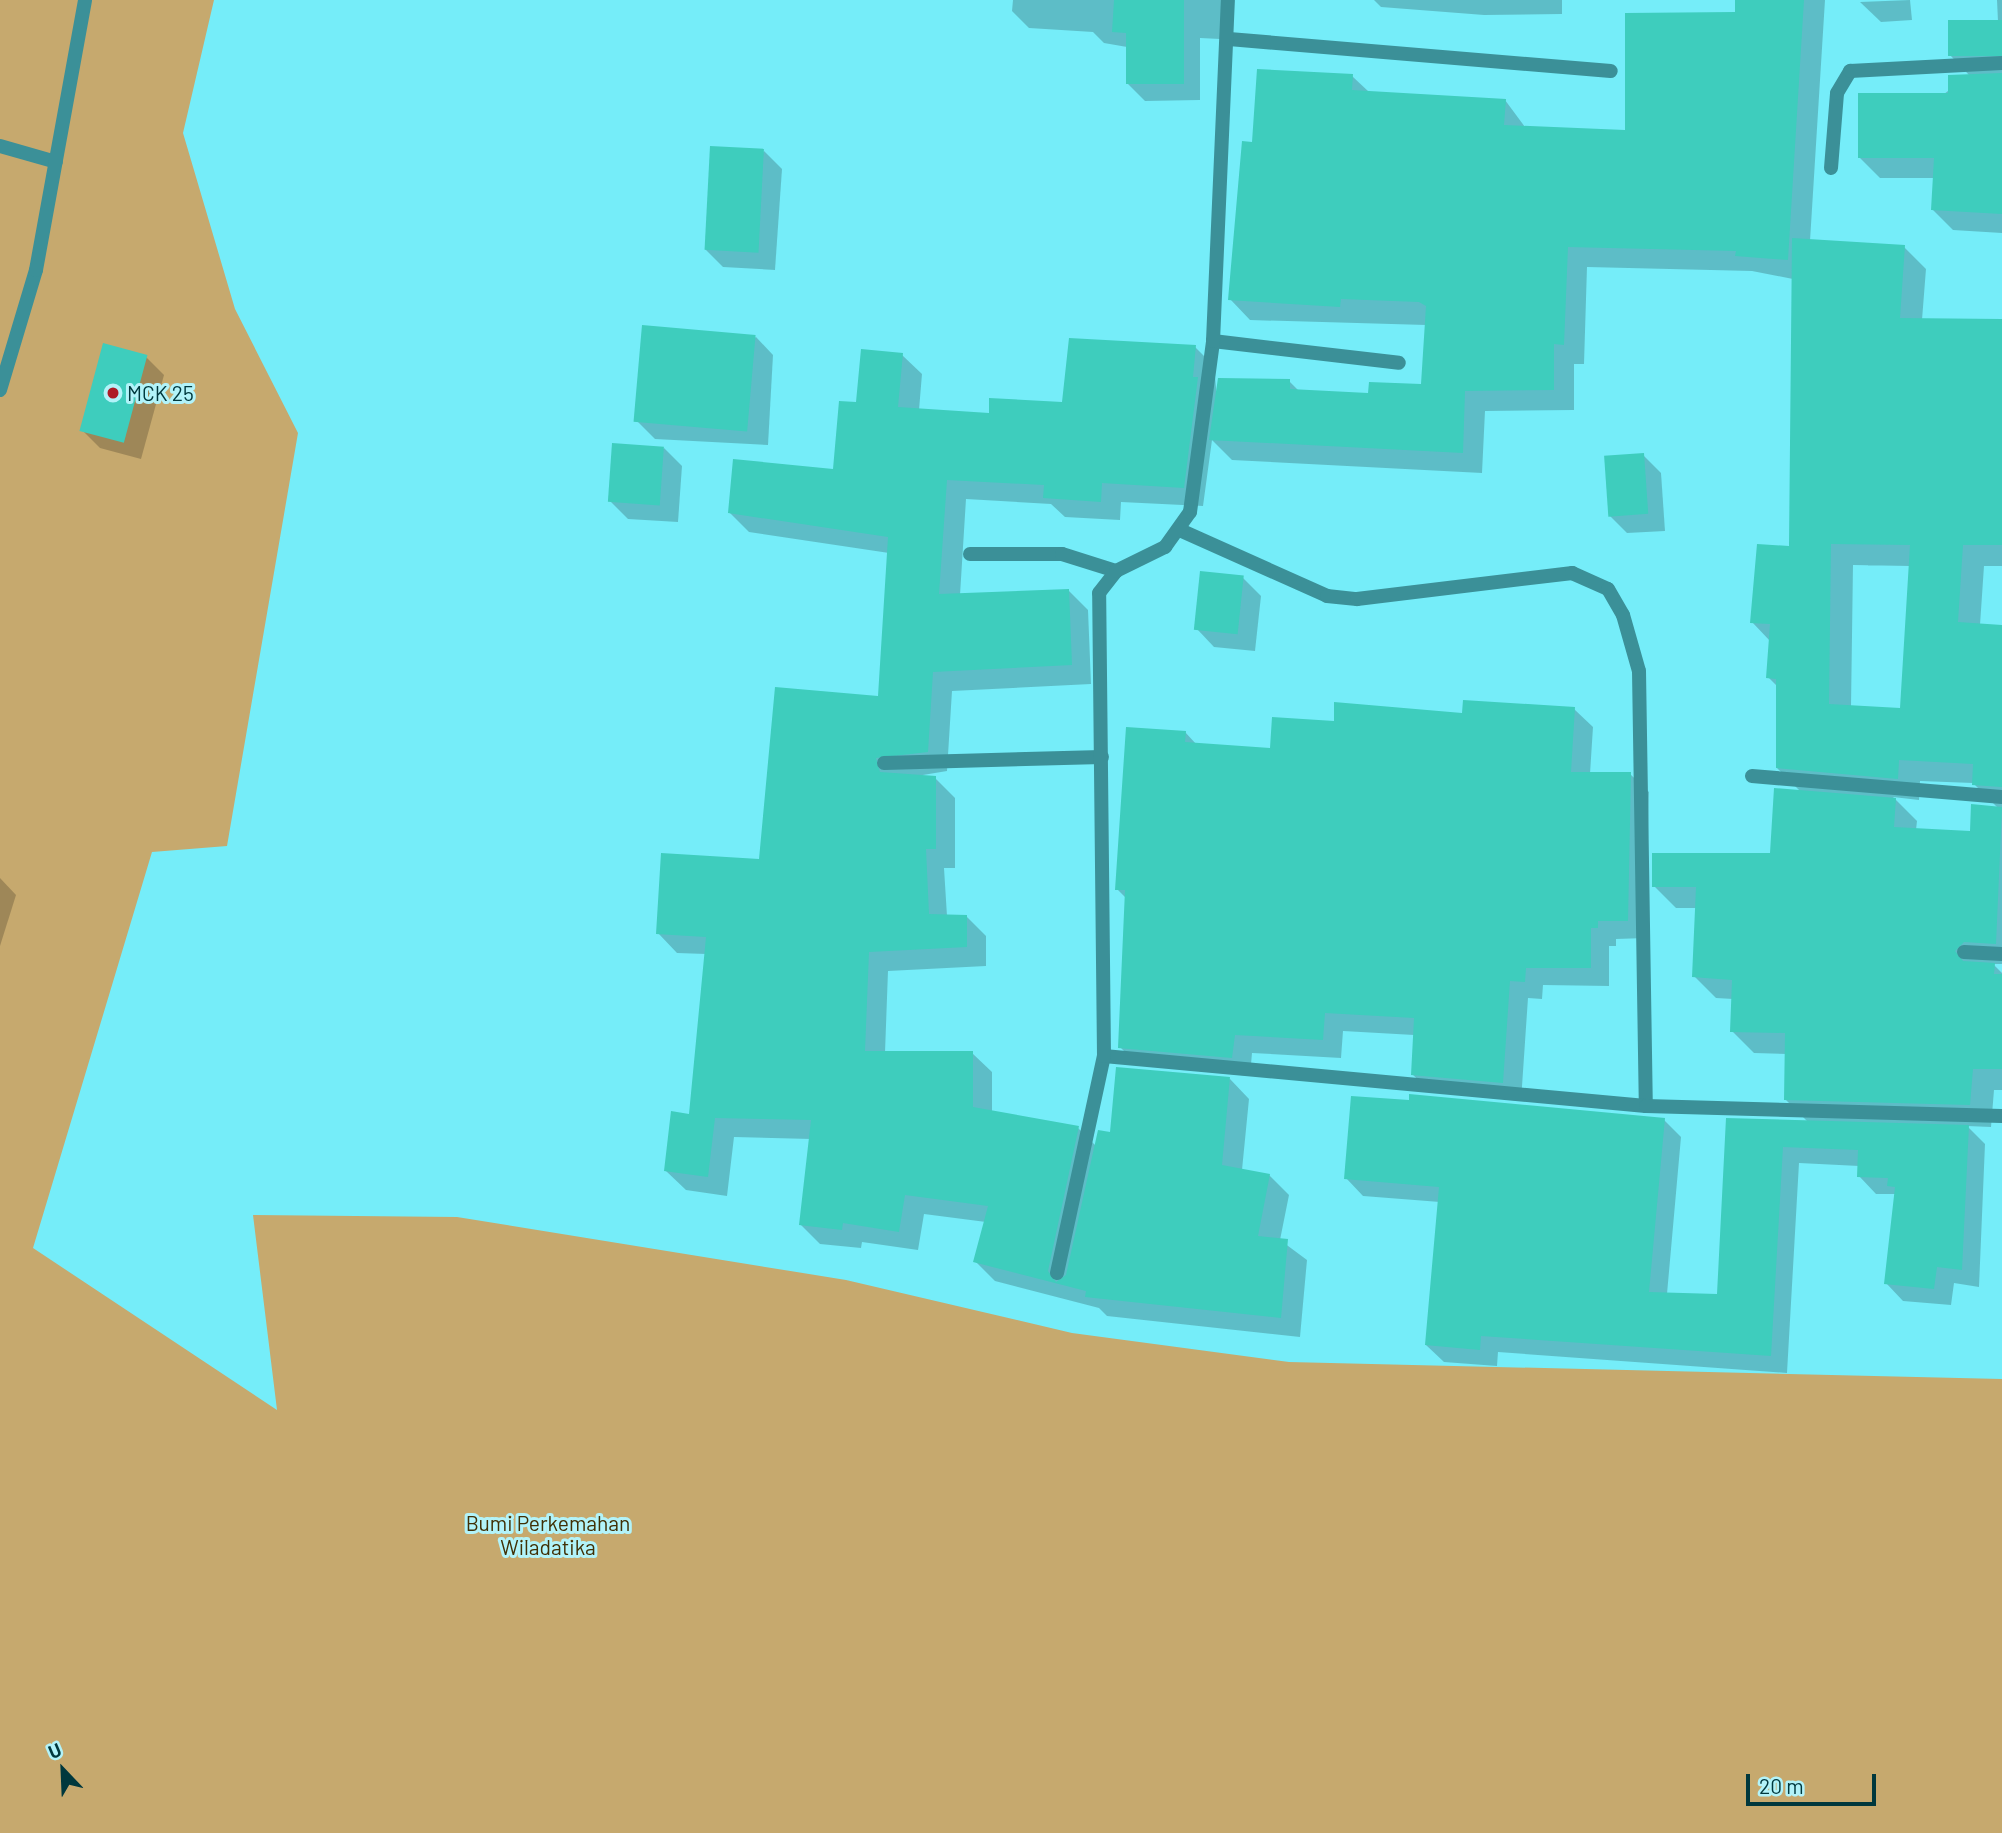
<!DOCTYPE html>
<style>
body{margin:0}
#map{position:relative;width:2002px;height:1833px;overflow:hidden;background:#75edf9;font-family:Barlow,sans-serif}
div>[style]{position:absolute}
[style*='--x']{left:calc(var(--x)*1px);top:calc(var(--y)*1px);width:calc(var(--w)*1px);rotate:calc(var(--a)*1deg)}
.green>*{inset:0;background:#c6a96e}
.shadow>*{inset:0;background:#0003}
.building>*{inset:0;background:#3ecdbd;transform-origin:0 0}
.minor>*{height:14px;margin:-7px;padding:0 7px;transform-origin:7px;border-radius:7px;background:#3b9098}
.dots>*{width:19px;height:19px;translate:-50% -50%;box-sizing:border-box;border:4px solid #b2f3f9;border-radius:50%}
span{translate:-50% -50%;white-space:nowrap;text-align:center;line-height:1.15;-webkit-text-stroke:6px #b2f3f9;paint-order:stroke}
.poi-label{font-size:21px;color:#00383d}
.left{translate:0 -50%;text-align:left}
.park-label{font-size:21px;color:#402f05}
.north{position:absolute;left:28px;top:1735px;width:70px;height:70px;-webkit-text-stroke:5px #b2f3f9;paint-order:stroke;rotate:337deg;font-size:19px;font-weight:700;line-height:28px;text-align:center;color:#00383d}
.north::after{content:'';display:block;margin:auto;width:24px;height:32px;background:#00383d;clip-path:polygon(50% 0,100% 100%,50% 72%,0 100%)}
.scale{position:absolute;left:1746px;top:1774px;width:130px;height:32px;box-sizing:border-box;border:4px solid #00383d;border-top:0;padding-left:9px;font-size:21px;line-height:24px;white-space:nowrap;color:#00383d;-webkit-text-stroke:5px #b2f3f9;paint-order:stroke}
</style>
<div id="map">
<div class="green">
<i style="clip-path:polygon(0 0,214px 0,183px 133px,235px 309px,298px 433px,227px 846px,152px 852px,33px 1248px,277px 1410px,253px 1215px,457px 1217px,846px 1280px,1072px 1333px,1289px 1362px,2002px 1379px,2002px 1833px,0 1833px)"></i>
</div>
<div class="shadow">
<i style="clip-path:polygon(1013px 0,1222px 0,1220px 39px,1200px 38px,1200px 100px,1145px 101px,1128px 84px,1127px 47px,1104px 43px,1093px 32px,1029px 28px,1012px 11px)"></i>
<i style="clip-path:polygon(1374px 0,1562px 0,1562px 14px,1484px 15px,1381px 7px)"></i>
<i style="clip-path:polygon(evenodd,1736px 0,1825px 0,1810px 241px,1904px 247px,1926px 269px,1922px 320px,2002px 320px,2002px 566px,1984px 566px,1980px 625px,2002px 627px,2002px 964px,1993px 964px,2002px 973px,2002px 1090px,1994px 1090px,1991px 1127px,1967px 1126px,1985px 1144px,1979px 1287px,1954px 1283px,1951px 1305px,1903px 1301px,1886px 1283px,1896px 1194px,1876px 1194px,1859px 1176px,1859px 1166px,1799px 1163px,1787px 1373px,1498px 1352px,1497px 1366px,1444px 1362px,1426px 1345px,1440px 1202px,1363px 1196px,1346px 1178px,1664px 1120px,1681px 1137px,1667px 1294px,1719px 1296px,1728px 1120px,1808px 1122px,1786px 1100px,1787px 1054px,1754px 1053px,1732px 1031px,1733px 999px,1716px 998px,1694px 976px,1697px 908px,1676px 908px,1654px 886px,1772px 854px,1801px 792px,1777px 768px,1778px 687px,1768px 677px,1770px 641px,1752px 622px,1791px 548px,1793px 279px,1752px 271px,1587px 267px,1584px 364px,1574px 364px,1574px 410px,1485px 411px,1482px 473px,1232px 460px,1212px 440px,1203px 506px,1121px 502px,1120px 520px,1065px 517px,1051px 504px,966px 499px,960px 595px,1069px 591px,1088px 610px,1091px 684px,952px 691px,947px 771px,917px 776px,935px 778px,955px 798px,955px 868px,944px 868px,947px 916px,967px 917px,986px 936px,986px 966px,888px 971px,885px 1053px,972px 1053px,992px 1072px,992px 1112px,1078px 1128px,1096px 1146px,1230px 1079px,1249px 1099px,1242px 1170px,1269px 1175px,1289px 1195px,1280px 1240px,1307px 1260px,1300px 1337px,1107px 1316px,1099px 1308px,995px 1281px,975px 1261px,986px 1222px,924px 1214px,918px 1250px,862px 1242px,861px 1248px,820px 1244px,801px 1225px,811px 1139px,734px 1137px,727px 1196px,686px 1190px,666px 1171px,690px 1116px,706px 954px,677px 953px,658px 933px,760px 861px,880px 698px,889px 553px,749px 532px,729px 512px,835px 471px,858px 404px,902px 355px,922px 374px,919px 410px,990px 414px,1063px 404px,1195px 347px,1214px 366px,1217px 398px,1289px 381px,1299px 391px,1370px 394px,1423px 386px,1426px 325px,1250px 320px,1230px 299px,1253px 143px,1352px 76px,1369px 92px,1505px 100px,1525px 127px,1626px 131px,1737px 14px,1736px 0,1853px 565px,1910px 566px,1902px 710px,1851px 707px,1853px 565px,1736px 0,1920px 781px,1973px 783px,1998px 808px,1971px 833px,1916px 830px,1917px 821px,1893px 797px,1919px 800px,1920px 781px)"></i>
<i style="clip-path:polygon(1910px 0,1912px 20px,1881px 22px,1860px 2px)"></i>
<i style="clip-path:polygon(1997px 0,2002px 0,2002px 233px,1953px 230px,1933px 210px,1935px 178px,1880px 178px,1860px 158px,1969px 75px,1950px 55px,1998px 22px)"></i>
<i style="clip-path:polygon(764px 151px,782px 169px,775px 270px,723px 267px,705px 249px)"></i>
<i style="clip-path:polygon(756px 337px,773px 355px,768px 445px,655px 439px,637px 421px)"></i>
<i style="clip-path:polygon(146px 357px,164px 375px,141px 459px,100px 448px,82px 430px)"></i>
<i style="clip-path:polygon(664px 448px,682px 466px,678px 522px,628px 519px,610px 501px)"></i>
<i style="clip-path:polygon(1643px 455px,1661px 473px,1665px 531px,1627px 533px,1609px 515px)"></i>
<i style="clip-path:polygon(1243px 578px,1261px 596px,1255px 651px,1214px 647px,1197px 629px)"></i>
<i style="clip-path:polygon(1574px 709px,1593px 727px,1590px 774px,1630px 774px,1649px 792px,1646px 938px,1616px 939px,1616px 946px,1609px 946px,1609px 986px,1543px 985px,1542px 999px,1528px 998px,1521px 1101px,1431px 1092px,1412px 1074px,1414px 1035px,1343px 1031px,1341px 1058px,1252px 1053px,1250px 1076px,1138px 1065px,1120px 1047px,1126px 898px,1117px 889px,1185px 732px,1197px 745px,1272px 750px,1336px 723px)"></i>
<i style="clip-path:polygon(0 878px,16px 895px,0 946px)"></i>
</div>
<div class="building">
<i style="clip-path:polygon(1114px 0,1184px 0,1184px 84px,1126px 84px,1126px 33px,1112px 32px)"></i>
<i style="clip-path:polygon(1735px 0,1804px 0,1788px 260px,1735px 256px,1736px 251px,1568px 247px,1564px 345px,1554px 344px,1554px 390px,1465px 391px,1463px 453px,1209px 440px,1218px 378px,1290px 379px,1290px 389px,1368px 393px,1369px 382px,1421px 384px,1426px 306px,1419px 302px,1341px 299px,1340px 307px,1228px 300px,1242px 141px,1252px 142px,1257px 69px,1353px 74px,1352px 90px,1506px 99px,1504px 125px,1625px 130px,1625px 13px,1735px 12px)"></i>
<i style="left:1948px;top:20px;width:54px;height:36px"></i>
<i style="clip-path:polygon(2002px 73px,2002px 214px,1931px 210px,1934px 158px,1858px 158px,1858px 93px,1948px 93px,1948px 75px)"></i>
<i style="left:710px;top:146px;width:54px;height:104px;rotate:3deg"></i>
<i style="clip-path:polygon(evenodd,1792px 238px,1905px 245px,1900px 318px,2002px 319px,2002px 545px,1963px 545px,1958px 622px,2002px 625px,2002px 787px,1972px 785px,1973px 764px,1899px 760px,1898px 779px,1776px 768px,1776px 679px,1766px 678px,1770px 624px,1750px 623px,1757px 544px,1789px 546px,1792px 238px,1831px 544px,1910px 545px,1900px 708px,1829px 704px,1831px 544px)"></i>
<i style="left:642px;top:325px;width:114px;height:97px;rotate:5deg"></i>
<i style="clip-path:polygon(1069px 338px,1196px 345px,1193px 377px,1198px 377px,1184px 488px,1102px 483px,1101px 502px,1043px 498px,1044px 485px,947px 480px,939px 594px,1069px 589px,1072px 665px,933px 672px,928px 752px,876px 758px,880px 772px,936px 776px,936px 849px,926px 849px,929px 914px,967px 915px,967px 947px,869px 952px,865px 1051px,973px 1051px,973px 1107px,1079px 1126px,1048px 1271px,1056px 1282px,1066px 1275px,1098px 1130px,1110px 1132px,1116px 1067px,1230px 1077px,1222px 1165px,1270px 1174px,1258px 1236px,1288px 1239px,1281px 1318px,1085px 1297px,1086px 1291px,973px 1262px,988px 1206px,905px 1195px,899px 1232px,843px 1223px,842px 1230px,799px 1225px,811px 1120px,715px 1118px,708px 1177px,664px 1171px,671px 1111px,689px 1114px,706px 937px,656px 934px,661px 853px,759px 859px,775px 687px,878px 696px,888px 537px,728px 513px,733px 459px,833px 469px,839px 401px,856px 402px,861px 349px,903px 353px,898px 407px,989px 413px,989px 398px,1062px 402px)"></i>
<i style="left:103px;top:343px;width:46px;height:91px;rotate:15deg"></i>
<i style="left:612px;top:443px;width:52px;height:59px;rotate:4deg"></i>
<i style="left:1644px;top:453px;width:61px;height:40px;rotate:86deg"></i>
<i style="left:1200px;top:571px;width:44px;height:59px;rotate:6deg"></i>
<i style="clip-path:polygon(1463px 700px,1575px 707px,1571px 772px,1631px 772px,1628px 921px,1598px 921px,1598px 928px,1591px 928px,1591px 968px,1526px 968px,1525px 982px,1510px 981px,1503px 1083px,1411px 1075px,1414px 1018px,1325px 1013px,1323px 1040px,1235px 1035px,1232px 1058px,1118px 1048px,1125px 890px,1115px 890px,1126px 727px,1186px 731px,1185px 742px,1270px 748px,1272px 717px,1334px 721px,1334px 702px,1462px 713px)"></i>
<i style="clip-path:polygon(1774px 788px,1896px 798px,1894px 827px,1970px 831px,1971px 804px,2002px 807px,1996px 944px,1964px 942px,1955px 951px,1963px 961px,1995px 963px,1994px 974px,2002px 974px,2002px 1069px,1973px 1069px,1970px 1105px,1784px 1100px,1785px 1033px,1730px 1032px,1732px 980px,1692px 977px,1696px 887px,1652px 887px,1652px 853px,1770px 853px)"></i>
<i style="clip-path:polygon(1409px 1094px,1665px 1118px,1649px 1292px,1717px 1294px,1726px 1118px,1969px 1125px,1962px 1270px,1937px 1267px,1934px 1289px,1884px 1284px,1895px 1187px,1887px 1186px,1888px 1178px,1857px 1177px,1858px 1150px,1783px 1147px,1771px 1356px,1481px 1336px,1480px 1350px,1425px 1345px,1439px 1187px,1344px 1179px,1351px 1096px,1409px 1100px)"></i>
</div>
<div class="minor">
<i style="--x:1229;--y:39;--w:383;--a:4.8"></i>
<i style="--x:0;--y:146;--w:58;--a:15.9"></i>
<i style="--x:1831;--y:168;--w:75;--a:-85.4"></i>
<i style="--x:1837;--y:93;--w:26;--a:-59"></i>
<i style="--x:1850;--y:71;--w:152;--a:-3"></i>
<i style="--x:1213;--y:341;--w:187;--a:6.7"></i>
<i style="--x:0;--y:390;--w:125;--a:-73.3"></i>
<i style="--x:36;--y:270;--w:274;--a:-79.7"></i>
<i style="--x:1182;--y:531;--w:159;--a:24.1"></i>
<i style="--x:1327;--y:596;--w:30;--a:6"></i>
<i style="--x:1357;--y:599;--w:217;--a:-6.9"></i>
<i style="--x:1572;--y:573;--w:39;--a:24"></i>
<i style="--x:1608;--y:589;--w:30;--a:60"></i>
<i style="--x:1623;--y:615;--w:58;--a:74.1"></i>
<i style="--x:1639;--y:671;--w:435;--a:89.1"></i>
<i style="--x:970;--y:554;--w:92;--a:0"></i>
<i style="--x:1062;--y:554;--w:57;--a:17.5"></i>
<i style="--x:884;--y:763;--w:218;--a:-1.6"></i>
<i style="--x:1752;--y:776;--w:251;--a:4.8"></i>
<i style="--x:1964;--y:952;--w:38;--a:3"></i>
<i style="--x:1104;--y:1056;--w:544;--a:5.27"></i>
<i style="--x:1646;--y:1106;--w:356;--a:1.6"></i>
<i style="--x:1057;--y:1273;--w:222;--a:-77.8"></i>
<i style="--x:1104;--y:1056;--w:463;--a:-90.6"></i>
<i style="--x:1099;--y:593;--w:28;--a:-52"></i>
<i style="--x:1116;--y:571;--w:55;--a:-26.1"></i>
<i style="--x:1165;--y:547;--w:43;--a:-54.5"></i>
<i style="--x:1190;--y:512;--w:173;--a:-82.3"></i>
<i style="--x:1213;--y:341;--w:341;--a:-87.5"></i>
</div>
<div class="dots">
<i style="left:113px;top:393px;background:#ae1b26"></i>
</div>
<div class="poi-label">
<span class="left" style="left:127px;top:393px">MCK 25</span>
</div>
<div class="park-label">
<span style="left:548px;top:1535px">Bumi Perkemahan<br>Wiladatika</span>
</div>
<div class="north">U</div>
<div class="scale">20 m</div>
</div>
